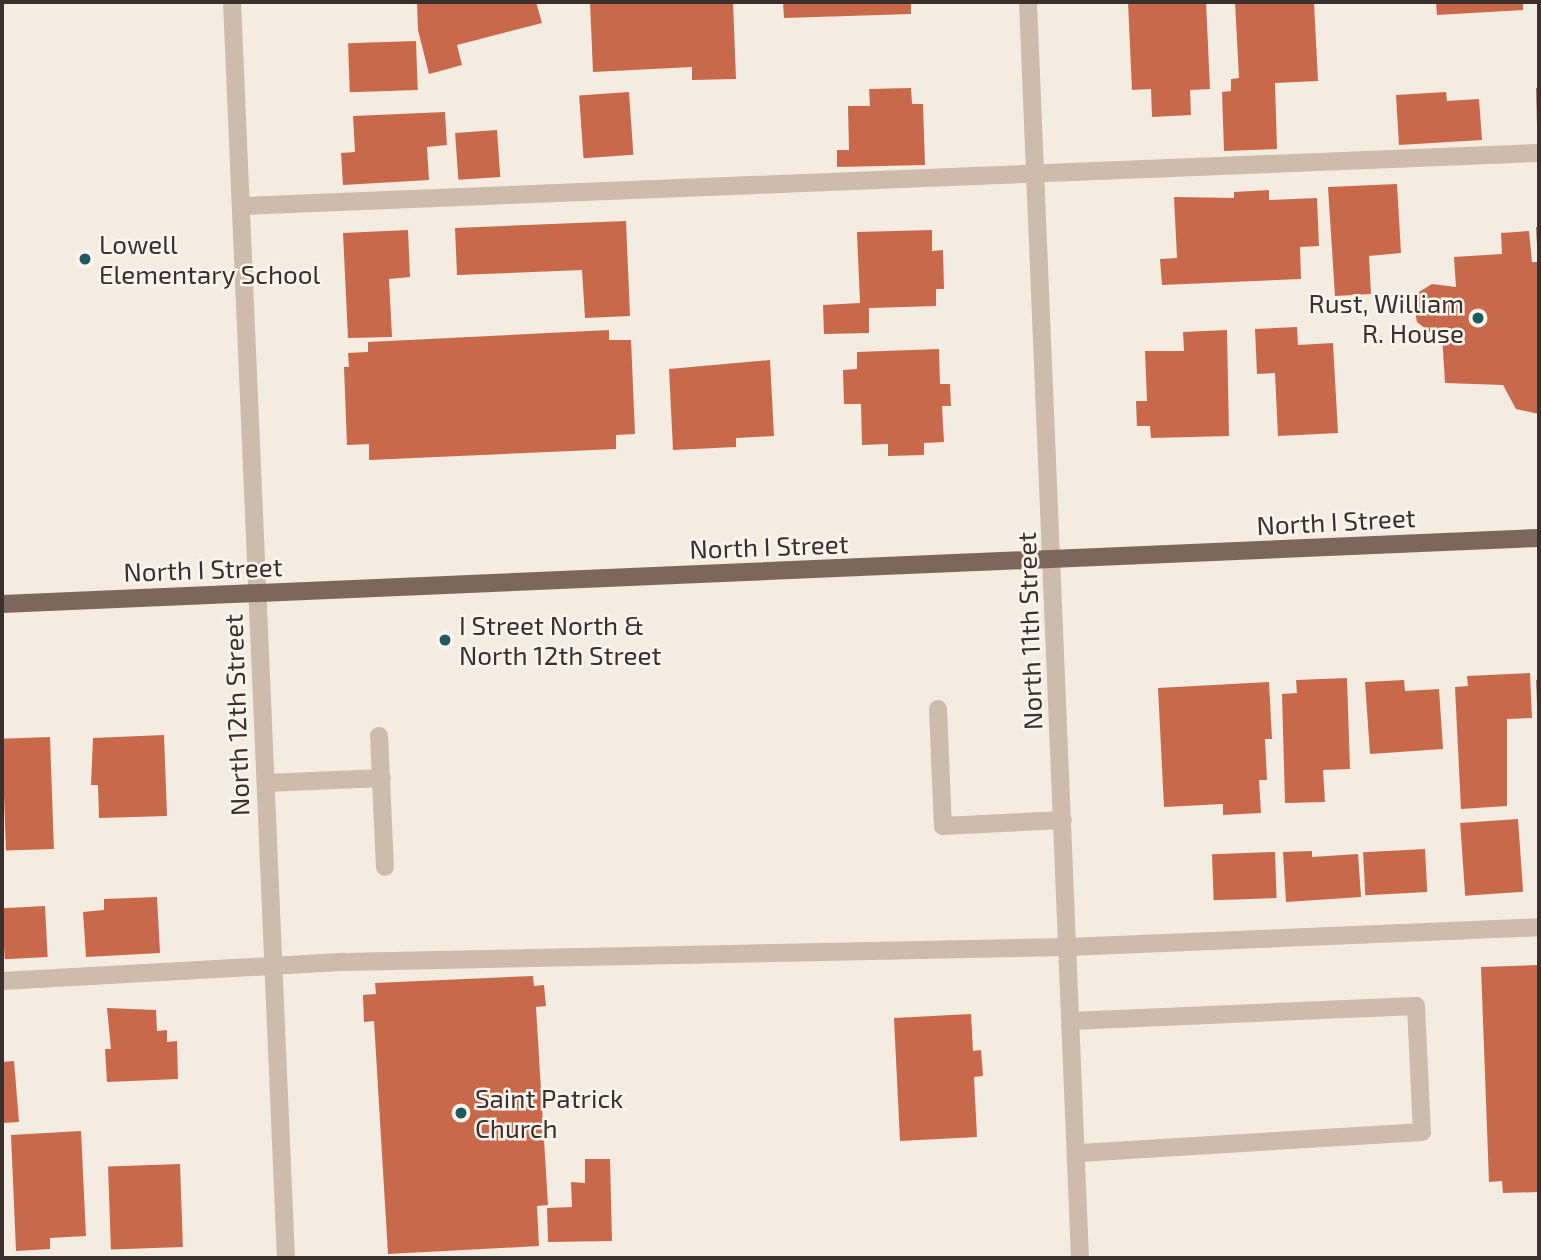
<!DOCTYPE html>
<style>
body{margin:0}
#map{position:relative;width:1541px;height:1260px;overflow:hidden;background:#f4ebe1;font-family:"Exo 2",sans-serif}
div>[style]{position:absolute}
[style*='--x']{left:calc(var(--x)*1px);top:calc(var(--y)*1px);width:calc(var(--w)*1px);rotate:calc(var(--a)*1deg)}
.building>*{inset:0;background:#c8694b;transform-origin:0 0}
.minor>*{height:18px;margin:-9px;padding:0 9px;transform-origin:9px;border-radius:9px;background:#cdbbac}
.major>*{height:18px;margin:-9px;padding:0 9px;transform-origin:9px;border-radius:9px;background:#7d675c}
.dots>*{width:19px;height:19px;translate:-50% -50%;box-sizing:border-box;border:4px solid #fbf5ee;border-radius:50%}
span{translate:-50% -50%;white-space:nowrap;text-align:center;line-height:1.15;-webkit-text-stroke:5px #fbf5ee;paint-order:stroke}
.poi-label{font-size:26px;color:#3b302b}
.left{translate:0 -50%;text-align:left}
.right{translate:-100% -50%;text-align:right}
.street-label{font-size:26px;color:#3b302b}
.frame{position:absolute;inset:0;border:4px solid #3b302b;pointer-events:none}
</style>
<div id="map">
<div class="building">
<i style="clip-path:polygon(417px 2px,536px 2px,542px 23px,457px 45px,462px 65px,429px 74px,418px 30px)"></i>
<i style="clip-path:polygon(590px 2px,733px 2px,736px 79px,692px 80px,692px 67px,593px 72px)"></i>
<i style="clip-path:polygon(783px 2px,911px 2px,911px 14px,784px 18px)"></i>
<i style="clip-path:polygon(1128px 2px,1206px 2px,1210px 89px,1190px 90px,1191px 115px,1152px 117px,1151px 89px,1132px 90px)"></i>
<i style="clip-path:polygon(1235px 2px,1314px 2px,1318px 81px,1275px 83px,1277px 149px,1224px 151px,1222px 92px,1231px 91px,1231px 79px,1239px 78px)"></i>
<i style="clip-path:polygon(1436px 2px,1523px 2px,1523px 10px,1437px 15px)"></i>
<i style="left:416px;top:41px;width:49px;height:68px;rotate:88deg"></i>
<i style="clip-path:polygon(911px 88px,912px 104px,923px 104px,925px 165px,837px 167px,837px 150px,849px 150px,848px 106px,870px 106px,869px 89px)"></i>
<i style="clip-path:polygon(1536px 88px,1539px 88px,1539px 125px,1537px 125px)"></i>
<i style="left:629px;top:92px;width:63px;height:50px;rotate:86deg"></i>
<i style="clip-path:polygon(1446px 92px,1447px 101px,1479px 99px,1482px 140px,1399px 145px,1396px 95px)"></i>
<i style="clip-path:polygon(445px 112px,447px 145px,427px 147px,429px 180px,343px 185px,341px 153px,355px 152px,353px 116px)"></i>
<i style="left:497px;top:130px;width:47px;height:42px;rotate:86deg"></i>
<i style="clip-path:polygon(1397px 184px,1401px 253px,1369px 256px,1371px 294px,1335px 296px,1328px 187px)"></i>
<i style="clip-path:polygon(1269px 190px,1269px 200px,1317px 198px,1319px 246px,1300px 247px,1301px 279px,1162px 285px,1160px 259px,1177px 258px,1174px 197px,1234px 198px,1234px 192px)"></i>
<i style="clip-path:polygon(626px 221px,630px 316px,585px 318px,582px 270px,457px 275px,455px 228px)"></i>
<i style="clip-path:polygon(1536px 227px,1539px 227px,1539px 245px,1537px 245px)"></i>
<i style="clip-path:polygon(408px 230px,410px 277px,389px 279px,392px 337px,348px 338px,343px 233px)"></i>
<i style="clip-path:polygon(932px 230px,932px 251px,943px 250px,944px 289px,936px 289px,936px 306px,869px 308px,869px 333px,824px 334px,823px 305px,860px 303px,857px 232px)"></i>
<i style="clip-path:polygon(1529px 231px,1532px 262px,1539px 262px,1539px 414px,1516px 409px,1503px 385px,1445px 383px,1442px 335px,1432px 334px,1417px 322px,1414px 305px,1419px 292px,1432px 284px,1456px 287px,1454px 257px,1502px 254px,1501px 233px)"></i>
<i style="clip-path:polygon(1297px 327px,1298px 345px,1333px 343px,1338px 433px,1278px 436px,1275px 373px,1257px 374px,1255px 329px)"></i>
<i style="clip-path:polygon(609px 330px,609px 340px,631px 340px,635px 434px,616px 435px,616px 449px,369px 460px,369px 444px,347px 445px,344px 367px,349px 367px,348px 353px,368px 352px,368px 342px)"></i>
<i style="clip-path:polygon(1227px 330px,1229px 436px,1151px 438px,1150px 426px,1137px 426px,1136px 401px,1147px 401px,1145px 351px,1184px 351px,1183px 332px)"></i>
<i style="clip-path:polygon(939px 349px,940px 384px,950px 384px,951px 406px,942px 406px,944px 442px,924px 443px,924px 455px,888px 456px,888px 444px,862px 445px,861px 404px,844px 404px,843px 370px,857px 369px,857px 352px)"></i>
<i style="clip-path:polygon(770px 360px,774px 436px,736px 438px,736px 447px,673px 450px,669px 369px)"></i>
<i style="clip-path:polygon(1530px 673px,1532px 718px,1507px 719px,1507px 806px,1461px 809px,1455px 687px,1468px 686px,1467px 676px)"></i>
<i style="clip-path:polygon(1347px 678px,1350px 769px,1323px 770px,1325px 802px,1285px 803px,1282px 694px,1297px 693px,1296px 680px)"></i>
<i style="clip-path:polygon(1404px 680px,1405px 691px,1439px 689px,1443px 749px,1370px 754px,1365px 682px)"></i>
<i style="clip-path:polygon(1536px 680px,1539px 680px,1539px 702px,1537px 702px)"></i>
<i style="clip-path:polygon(1269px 682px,1272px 739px,1265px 739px,1267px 780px,1259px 780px,1261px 813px,1223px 815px,1223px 804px,1164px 807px,1158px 688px)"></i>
<i style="clip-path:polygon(164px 735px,167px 816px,99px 818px,98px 785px,91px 785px,93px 738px)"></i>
<i style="left:50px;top:737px;width:112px;height:48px;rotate:88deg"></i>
<i style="left:1518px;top:819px;width:73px;height:58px;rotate:86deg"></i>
<i style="left:1425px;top:849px;width:43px;height:62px;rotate:87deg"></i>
<i style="clip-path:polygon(1312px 851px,1312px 857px,1358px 854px,1361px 897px,1286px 902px,1283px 852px)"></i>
<i style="left:1275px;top:852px;width:46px;height:63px;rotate:88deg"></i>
<i style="clip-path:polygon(157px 897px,160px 953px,86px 957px,83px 912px,104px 910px,104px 899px)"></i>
<i style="left:45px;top:906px;width:51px;height:43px;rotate:87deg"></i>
<i style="clip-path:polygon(1539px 965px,1539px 1192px,1503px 1193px,1502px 1181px,1489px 1182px,1481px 967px)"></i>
<i style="clip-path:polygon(533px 976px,534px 986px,544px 985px,546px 1006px,536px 1007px,548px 1205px,537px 1206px,539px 1246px,388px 1254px,374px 1021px,364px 1022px,363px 995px,376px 994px,375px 983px)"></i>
<i style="clip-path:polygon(107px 1008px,156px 1010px,157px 1031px,167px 1030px,167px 1042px,177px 1041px,178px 1079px,107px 1082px,105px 1049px,111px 1049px)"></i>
<i style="clip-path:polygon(971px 1014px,973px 1051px,981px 1050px,983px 1076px,974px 1077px,977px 1137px,900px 1141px,894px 1018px)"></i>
<i style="clip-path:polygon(14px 1061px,19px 1122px,2px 1123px,2px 1062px)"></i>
<i style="clip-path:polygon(81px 1131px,86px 1236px,50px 1238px,50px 1249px,16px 1251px,11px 1135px)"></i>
<i style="clip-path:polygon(585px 1159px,610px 1159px,612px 1241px,548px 1242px,547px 1208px,572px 1207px,571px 1182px,585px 1183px)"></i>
<i style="left:180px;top:1164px;width:83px;height:72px;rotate:88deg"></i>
</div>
<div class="minor">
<i style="--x:232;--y:2;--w:1257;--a:87.54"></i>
<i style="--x:1028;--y:2;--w:1257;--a:87.63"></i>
<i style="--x:241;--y:206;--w:1299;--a:-2.34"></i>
<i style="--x:938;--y:709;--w:117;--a:87.6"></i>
<i style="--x:943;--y:826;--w:120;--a:-2.9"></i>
<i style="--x:379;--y:736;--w:131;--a:87.4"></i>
<i style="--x:266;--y:783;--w:116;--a:-2.5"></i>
<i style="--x:2;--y:981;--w:343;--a:-3.2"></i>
<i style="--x:344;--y:962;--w:724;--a:-1.19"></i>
<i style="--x:1068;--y:947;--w:471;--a:-2.4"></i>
<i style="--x:1071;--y:1021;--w:345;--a:-2.5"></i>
<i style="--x:1416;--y:1006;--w:126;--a:87.3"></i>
<i style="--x:1422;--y:1132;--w:347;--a:176.5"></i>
</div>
<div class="major">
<i style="--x:2;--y:604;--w:1538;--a:-2.46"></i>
</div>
<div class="dots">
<i style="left:85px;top:259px;background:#1f5a5e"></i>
<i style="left:1478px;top:318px;background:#1f5a5e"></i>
<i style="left:445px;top:640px;background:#1f5a5e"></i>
<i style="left:461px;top:1113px;background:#1f5a5e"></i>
</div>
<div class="poi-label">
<span class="left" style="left:99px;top:259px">Lowell<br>Elementary School</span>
<span class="right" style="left:1464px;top:318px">Rust, William<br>R. House</span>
<span class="left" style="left:459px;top:640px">I Street North &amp;<br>North 12th Street</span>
<span class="left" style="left:475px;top:1113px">Saint Patrick<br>Church</span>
</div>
<div class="street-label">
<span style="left:1336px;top:521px;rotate:-3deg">North I Street</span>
<span style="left:769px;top:546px;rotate:-2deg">North I Street</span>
<span style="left:203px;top:569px;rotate:-2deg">North I Street</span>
<span style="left:1029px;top:631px;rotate:-92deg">North 11th Street</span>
<span style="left:236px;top:715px;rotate:-92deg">North 12th Street</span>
</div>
<div class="frame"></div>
</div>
